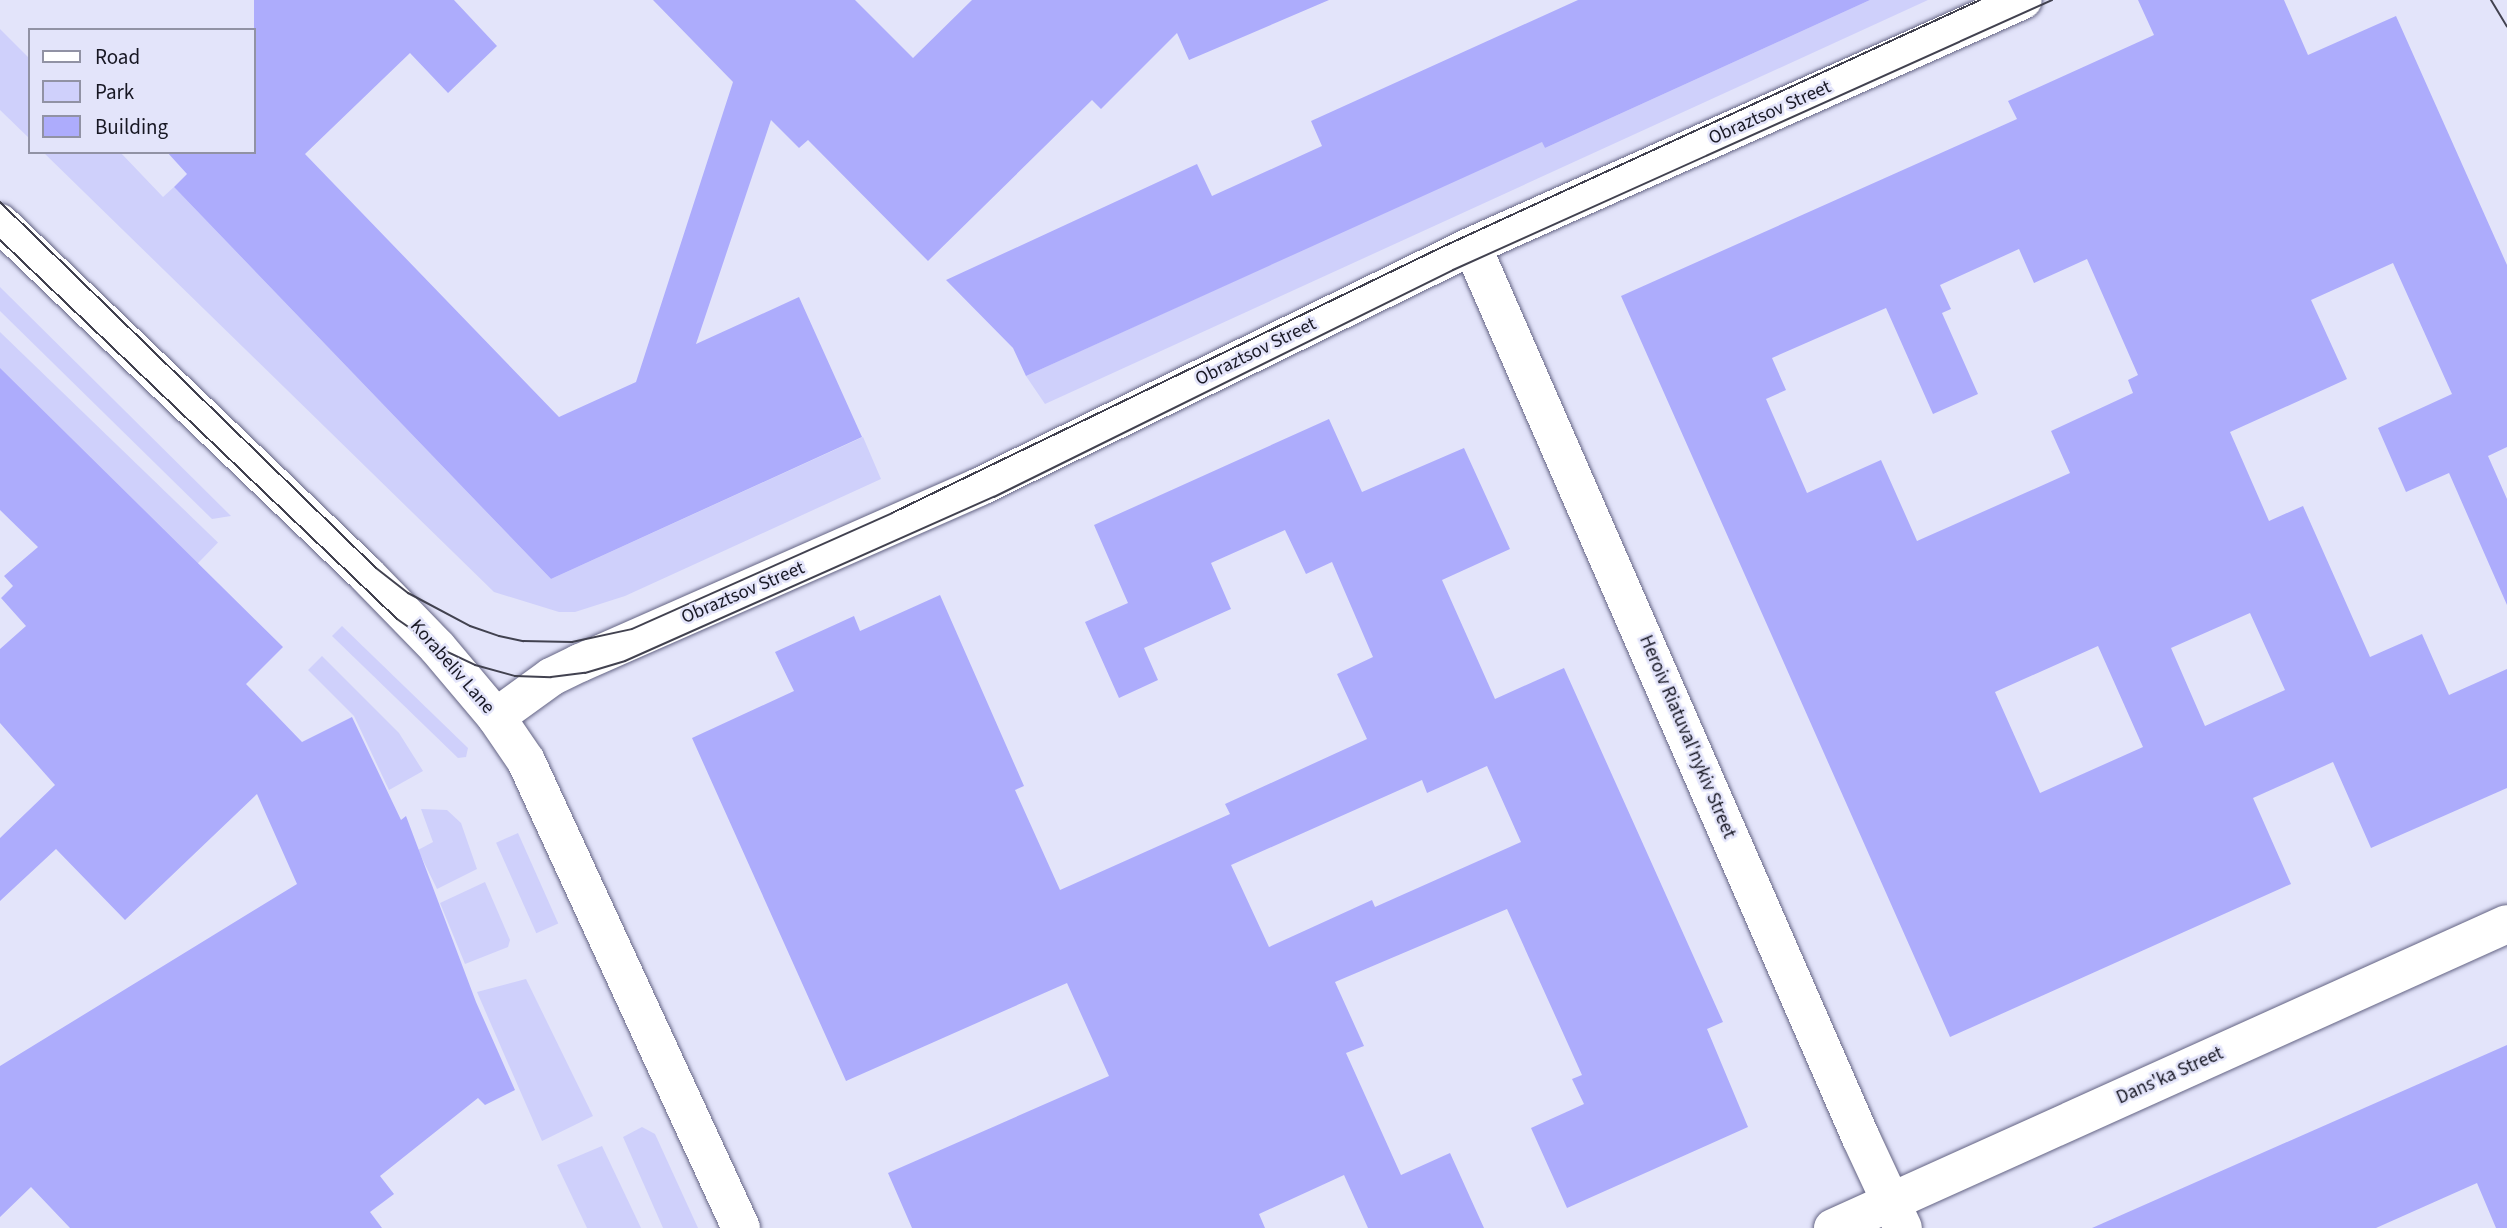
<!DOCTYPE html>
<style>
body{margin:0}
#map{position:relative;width:2507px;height:1228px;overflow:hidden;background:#e3e4fa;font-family:"Source Sans 3",sans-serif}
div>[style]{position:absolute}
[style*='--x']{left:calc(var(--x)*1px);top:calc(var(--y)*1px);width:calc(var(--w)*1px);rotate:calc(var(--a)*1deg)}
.green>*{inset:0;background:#cfd0fb;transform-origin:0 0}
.building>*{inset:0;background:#adacfc}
.roads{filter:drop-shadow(0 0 2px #646484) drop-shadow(0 0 2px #646484)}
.minor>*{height:38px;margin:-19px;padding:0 19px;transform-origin:19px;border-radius:19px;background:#fff}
.tertiary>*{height:38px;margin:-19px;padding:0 19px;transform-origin:19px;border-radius:19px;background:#fff}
.tram>*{height:2px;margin:-1px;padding:0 1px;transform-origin:1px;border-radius:1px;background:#424250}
span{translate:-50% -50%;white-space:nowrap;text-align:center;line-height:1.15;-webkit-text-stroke:5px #e3e4fa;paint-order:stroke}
.street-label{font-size:19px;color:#171723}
.legend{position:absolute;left:28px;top:28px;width:228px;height:126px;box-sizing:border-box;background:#e3e4fa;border:2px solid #9192a4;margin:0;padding:9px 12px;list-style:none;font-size:21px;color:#171723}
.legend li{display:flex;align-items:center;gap:14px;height:35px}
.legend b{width:35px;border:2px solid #9192a4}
</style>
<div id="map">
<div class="green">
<i style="clip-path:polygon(1870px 0,1928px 0,1045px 404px,1026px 376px,1372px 218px,1538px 132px,1545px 148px)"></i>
<i style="clip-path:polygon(0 29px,30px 59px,30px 139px,0 110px)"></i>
<i style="clip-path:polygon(43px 152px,120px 152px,163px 197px,174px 187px,551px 579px,863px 437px,881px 479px,625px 596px,575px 612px,559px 612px,494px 592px)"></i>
<i style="clip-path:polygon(0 287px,231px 516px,212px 519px,0 311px)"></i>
<i style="left:0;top:332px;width:303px;height:31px;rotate:44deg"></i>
<i style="clip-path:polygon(342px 626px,468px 748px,466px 757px,458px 758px,332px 636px)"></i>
<i style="clip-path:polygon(322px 656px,399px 733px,423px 771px,389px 790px,354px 716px,308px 670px)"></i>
<i style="clip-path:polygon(421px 809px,447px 810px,461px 823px,477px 869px,437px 889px,418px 850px,433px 842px)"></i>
<i style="left:518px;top:833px;width:99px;height:24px;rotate:66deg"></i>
<i style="clip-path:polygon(485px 882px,510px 940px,508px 947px,465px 964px,440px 903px)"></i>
<i style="clip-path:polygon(526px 979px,593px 1116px,542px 1141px,477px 992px)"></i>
<i style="clip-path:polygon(642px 1127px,655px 1134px,698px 1228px,663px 1228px,623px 1137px)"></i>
<i style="clip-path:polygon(602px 1146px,641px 1228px,587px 1228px,557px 1165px)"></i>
</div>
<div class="building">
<i style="clip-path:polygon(254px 0,454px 0,497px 46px,448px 93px,410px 53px,305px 154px,559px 417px,636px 382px,733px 82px,653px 0,855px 0,913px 58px,972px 0,1329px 0,1189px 60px,1177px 33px,1101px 109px,1092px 100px,928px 261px,808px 140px,799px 148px,771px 120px,696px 344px,799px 297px,862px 437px,551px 579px,174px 187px,187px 174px,167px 152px,254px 152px)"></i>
<i style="clip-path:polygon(1578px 0,1870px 0,1545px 148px,1542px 142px,1026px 376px,1013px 348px,946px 280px,1197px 164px,1212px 196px,1322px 146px,1311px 121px)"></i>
<i style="clip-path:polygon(evenodd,2138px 0,2284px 0,2308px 55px,2396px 16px,2507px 265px,2507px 447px,2488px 456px,2507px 499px,2507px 605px,2449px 473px,2406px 492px,2378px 428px,2452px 394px,2393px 263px,2311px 300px,2347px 379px,2230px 432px,2269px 521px,2303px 506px,2370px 657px,2422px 634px,2449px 695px,2507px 669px,2507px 788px,2371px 848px,2333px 762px,2253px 798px,2291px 884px,1950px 1037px,1621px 296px,2017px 119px,2008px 101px,2154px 35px,2138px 0,2019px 249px,2034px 283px,2087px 259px,2138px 375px,2128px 380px,2133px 393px,2051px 431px,2070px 473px,1917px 541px,1881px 460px,1807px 493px,1766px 399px,1786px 390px,1772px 358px,1886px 308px,1933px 414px,1978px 394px,1942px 313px,1951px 309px,1940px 285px,2019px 249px,2138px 0,2250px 613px,2285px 690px,2205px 726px,2171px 648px,2250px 613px,2138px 0,2098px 646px,2143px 747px,2040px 793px,1995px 692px,2098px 646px)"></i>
<i style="clip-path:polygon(0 368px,283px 647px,246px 684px,302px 742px,352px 717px,401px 820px,406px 816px,476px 1002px,515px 1090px,485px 1105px,478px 1098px,380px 1176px,394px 1194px,370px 1212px,382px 1228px,70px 1228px,31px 1187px,0 1217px,0 1066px,297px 884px,257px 794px,125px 920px,56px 849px,0 901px,0 838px,55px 785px,0 723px,0 649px,26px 626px,1px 598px,13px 586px,4px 576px,38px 547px,0 510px)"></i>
<i style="clip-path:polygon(evenodd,1329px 419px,1362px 492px,1464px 448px,1510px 549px,1442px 580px,1495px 699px,1564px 668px,1723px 1022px,1707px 1029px,1748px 1127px,1567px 1208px,1531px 1128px,1584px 1104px,1572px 1079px,1582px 1075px,1507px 909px,1335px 982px,1364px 1046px,1346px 1053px,1401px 1175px,1450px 1153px,1484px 1228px,1368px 1228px,1344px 1175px,1259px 1214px,1265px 1228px,912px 1228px,888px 1173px,1109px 1076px,1067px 983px,846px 1081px,692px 738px,794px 691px,775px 652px,854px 616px,860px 631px,940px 595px,1024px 786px,1015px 790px,1060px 890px,1230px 814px,1225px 804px,1367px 739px,1337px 674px,1373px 657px,1332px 562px,1306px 574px,1285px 530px,1211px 563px,1231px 609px,1144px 648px,1158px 680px,1119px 698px,1085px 622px,1128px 603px,1094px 525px,1329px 419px,1487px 766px,1521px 842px,1375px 907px,1372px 900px,1269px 947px,1231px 865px,1422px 780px,1427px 793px,1487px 766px)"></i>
<i style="clip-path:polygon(2507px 1045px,2507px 1228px,2496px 1228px,2477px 1183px,2376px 1228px,2092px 1228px)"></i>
</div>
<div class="roads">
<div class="minor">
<i style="--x:1472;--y:246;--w:973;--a:66.44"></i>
<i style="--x:1861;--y:1138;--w:99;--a:65"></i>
<i style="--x:496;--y:717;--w:68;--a:-36"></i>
<i style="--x:551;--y:677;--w:32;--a:-26"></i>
<i style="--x:580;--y:663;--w:436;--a:-23.8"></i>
<i style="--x:979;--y:487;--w:549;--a:-26.05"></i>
<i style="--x:1472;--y:246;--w:603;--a:-24.06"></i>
<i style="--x:1833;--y:1228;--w:739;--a:-24.28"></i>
</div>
<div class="tertiary">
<i style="--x:0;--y:223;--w:507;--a:43.8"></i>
<i style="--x:366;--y:574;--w:102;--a:45.8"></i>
<i style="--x:437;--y:647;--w:92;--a:49.9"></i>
<i style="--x:496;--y:717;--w:53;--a:55.7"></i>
<i style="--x:526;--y:761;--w:514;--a:65.28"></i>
</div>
</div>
<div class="tram">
<i style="--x:2491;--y:0;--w:31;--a:59"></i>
<i style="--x:0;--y:202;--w:525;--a:44.23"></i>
<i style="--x:376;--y:568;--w:41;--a:38"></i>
<i style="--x:408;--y:593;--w:70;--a:28"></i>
<i style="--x:470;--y:626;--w:31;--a:19"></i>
<i style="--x:499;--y:636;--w:25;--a:12"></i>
<i style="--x:523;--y:641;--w:49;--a:1.2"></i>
<i style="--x:572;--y:642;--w:61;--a:-12.2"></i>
<i style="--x:632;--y:629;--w:285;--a:-24"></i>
<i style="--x:892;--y:513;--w:611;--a:-25.81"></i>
<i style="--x:1442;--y:247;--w:592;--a:-24.66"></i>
<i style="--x:0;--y:240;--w:549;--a:43.67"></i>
<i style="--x:397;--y:619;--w:49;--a:35"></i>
<i style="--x:437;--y:647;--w:42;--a:25.3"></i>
<i style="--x:475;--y:665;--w:41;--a:15.4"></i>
<i style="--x:515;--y:676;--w:36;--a:2"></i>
<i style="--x:551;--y:677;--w:34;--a:-7"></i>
<i style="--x:585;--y:673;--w:42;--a:-16.7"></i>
<i style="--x:625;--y:661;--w:404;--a:-24"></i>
<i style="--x:994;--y:497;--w:512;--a:-26.31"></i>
<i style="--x:1453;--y:270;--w:657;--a:-24.26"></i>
</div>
<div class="street-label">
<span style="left:1770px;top:113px;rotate:-24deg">Obraztsov Street</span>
<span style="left:1256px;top:352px;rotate:-26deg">Obraztsov Street</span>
<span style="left:743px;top:593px;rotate:-23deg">Obraztsov Street</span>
<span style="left:452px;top:667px;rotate:49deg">Korabeliv Lane</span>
<span style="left:1687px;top:737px;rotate:67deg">Heroiv Riatuval'nykiv Street</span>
<span style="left:2170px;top:1076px;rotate:-24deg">Dans'ka Street</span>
</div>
<ul class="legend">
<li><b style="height:9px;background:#fff"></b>Road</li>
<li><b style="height:19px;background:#cfd0fb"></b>Park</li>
<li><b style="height:19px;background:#adacfc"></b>Building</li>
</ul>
</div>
